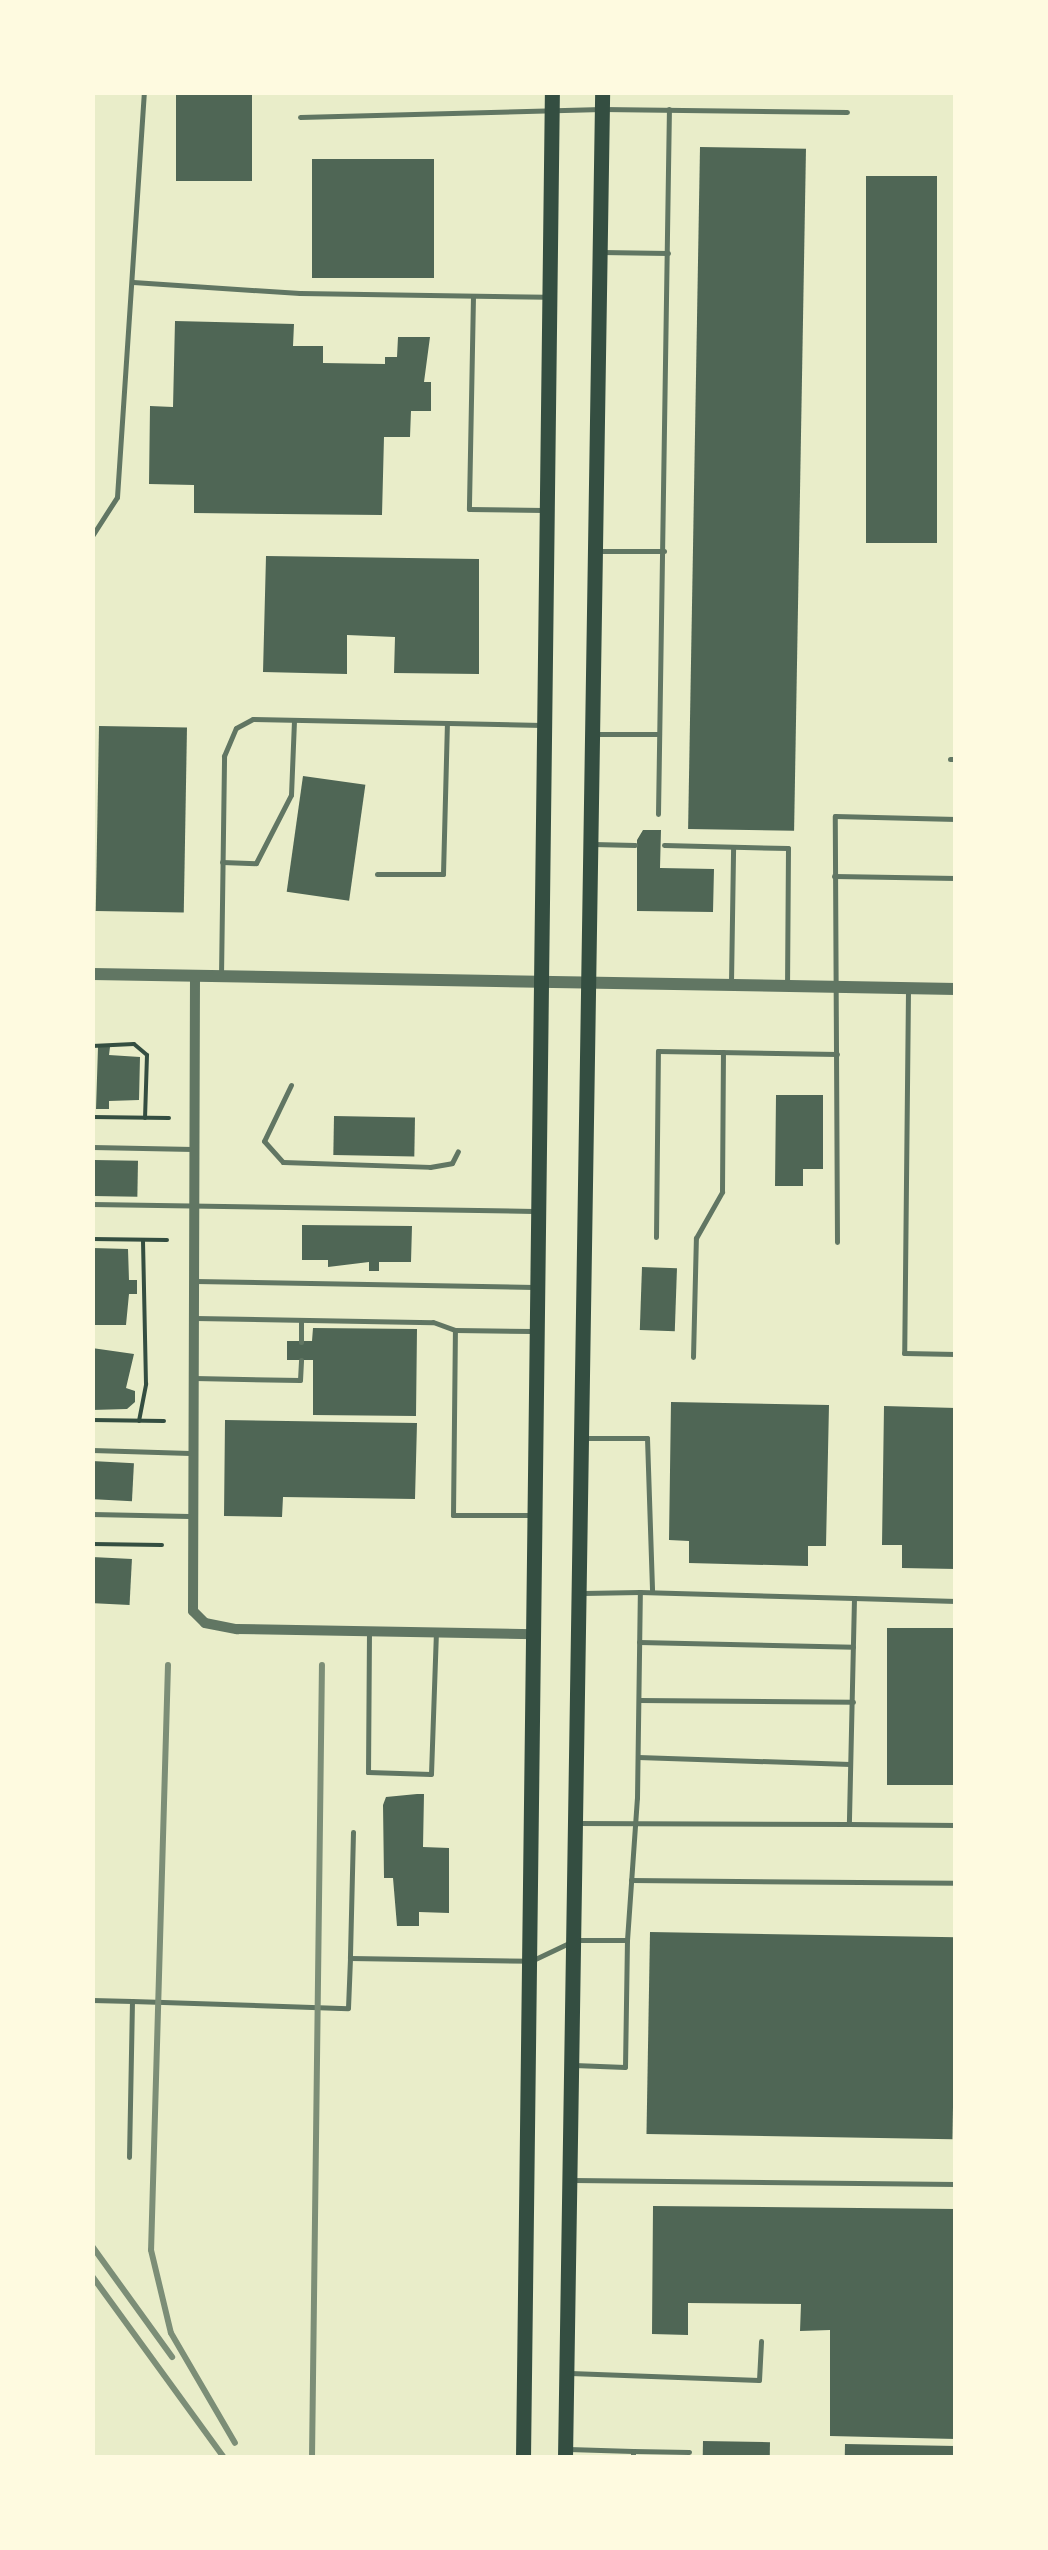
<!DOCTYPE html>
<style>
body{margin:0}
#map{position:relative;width:1048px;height:2550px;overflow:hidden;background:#e9edc9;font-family:Mulish,sans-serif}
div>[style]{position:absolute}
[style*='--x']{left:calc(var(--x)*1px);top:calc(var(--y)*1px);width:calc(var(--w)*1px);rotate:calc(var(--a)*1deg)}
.building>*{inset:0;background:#4f6655;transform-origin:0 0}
.path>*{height:4px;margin:-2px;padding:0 2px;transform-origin:2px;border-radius:2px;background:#344e41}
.service>*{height:5px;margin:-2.5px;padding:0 2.5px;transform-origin:2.5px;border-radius:2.5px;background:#617663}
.minor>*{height:10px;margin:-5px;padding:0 5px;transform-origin:5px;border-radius:5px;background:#617663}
.tertiary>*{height:12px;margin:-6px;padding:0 6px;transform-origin:6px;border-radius:6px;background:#617663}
.primary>*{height:15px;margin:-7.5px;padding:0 7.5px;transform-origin:7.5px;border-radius:7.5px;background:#344e41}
.rail>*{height:6px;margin:-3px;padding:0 3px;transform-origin:3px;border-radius:3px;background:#7c8e77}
span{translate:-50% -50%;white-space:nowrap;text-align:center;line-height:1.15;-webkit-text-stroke:8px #fefae0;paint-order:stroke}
.frame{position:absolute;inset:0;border:95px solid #fefae0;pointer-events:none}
</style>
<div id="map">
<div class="building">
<i style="left:176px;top:92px;width:76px;height:89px"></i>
<i style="left:700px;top:147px;width:106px;height:682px;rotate:1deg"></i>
<i style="left:312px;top:159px;width:122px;height:119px"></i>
<i style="left:866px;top:176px;width:71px;height:367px"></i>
<i style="clip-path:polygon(175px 321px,294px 324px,293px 346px,323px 346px,323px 363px,385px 364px,385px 357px,397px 357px,398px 337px,430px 337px,424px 382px,431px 382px,431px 411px,411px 411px,410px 437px,384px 437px,382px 515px,194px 513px,194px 485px,149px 484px,150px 406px,173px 407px)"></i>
<i style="clip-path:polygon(266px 556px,479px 559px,479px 674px,394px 673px,395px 637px,347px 635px,347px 674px,263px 672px)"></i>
<i style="left:99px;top:726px;width:88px;height:185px;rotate:1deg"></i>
<i style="left:303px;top:776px;width:63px;height:117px;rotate:8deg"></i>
<i style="clip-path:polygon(643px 830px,661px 830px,660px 868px,714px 869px,713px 912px,637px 911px,637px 840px)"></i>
<i style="clip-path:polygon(98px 1047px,110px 1047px,109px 1055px,140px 1057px,139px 1100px,109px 1101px,109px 1109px,96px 1109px)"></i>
<i style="clip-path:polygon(776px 1095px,823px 1095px,823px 1169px,803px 1169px,803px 1186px,775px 1186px)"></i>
<i style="left:334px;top:1116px;width:81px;height:39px;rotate:1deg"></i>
<i style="left:94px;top:1160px;width:44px;height:36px;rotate:1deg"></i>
<i style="clip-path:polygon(302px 1225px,412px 1226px,411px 1262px,379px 1262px,379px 1271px,369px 1271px,369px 1262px,328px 1267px,328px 1260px,302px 1260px)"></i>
<i style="clip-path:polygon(92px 1248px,128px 1249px,129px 1280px,137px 1280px,137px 1294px,129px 1294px,126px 1325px,92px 1325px)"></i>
<i style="left:642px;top:1267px;width:35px;height:63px;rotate:2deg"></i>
<i style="clip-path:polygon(313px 1328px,417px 1329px,416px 1416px,313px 1415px,313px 1360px,287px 1360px,287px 1341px,312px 1341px)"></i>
<i style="clip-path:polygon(92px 1348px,134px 1354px,126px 1388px,135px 1391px,135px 1402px,127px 1409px,92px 1410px)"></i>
<i style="clip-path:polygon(671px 1402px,829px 1405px,826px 1546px,808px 1546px,808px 1566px,689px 1563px,689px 1541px,669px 1540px)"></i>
<i style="clip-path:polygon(884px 1406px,956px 1408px,956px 1569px,902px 1568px,902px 1545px,882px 1545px)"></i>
<i style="clip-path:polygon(225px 1420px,417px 1423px,415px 1499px,283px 1497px,282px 1517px,224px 1516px)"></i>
<i style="left:92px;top:1461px;width:42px;height:38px;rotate:3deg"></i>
<i style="left:92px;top:1557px;width:40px;height:46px;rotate:3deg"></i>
<i style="left:887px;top:1628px;width:69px;height:157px"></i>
<i style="clip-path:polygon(417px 1794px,424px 1794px,423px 1847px,449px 1848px,449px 1913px,419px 1912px,419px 1926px,397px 1926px,393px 1878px,384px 1878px,383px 1805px,386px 1797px)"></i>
<i style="left:650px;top:1932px;width:306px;height:202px;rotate:1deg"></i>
<i style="clip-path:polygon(653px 2206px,956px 2209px,956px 2439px,830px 2436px,830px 2330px,800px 2331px,801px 2304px,688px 2303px,688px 2335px,652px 2334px)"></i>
<i style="left:703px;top:2441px;width:67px;height:17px;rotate:1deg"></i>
<i style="left:845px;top:2444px;width:111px;height:14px;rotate:1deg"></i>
</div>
<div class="path">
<i style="--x:92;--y:1046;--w:42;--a:-2.7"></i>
<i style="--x:134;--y:1044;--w:17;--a:40"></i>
<i style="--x:147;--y:1055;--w:63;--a:91.8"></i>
<i style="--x:92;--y:1117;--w:77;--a:0.7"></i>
<i style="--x:92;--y:1239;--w:75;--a:0.8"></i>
<i style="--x:92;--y:1420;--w:72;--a:0.8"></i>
<i style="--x:139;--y:1421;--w:38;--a:-79"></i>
<i style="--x:146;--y:1384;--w:144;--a:-91.2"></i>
<i style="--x:92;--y:1544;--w:70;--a:0.8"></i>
</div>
<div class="service">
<i style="--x:300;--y:117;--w:302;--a:-1.5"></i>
<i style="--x:602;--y:109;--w:245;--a:0.7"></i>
<i style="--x:601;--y:252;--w:67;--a:0.9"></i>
<i style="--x:133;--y:282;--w:167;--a:3.8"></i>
<i style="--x:300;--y:293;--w:246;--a:0.9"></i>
<i style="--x:473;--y:296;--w:213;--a:91.1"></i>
<i style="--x:469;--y:509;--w:74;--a:0.8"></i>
<i style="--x:92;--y:536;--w:46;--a:-57.3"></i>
<i style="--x:117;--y:497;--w:406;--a:-86.2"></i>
<i style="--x:597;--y:551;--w:67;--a:0"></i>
<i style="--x:597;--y:734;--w:62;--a:0"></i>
<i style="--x:950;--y:759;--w:6;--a:0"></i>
<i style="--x:658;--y:814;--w:705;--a:-89.11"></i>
<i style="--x:593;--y:844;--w:42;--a:1.4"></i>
<i style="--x:664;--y:845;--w:124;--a:1.4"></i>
<i style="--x:788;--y:848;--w:135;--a:90.4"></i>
<i style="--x:222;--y:862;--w:34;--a:2"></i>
<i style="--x:256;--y:863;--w:76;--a:-62.8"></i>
<i style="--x:291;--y:795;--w:75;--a:-87.7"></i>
<i style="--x:377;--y:874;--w:66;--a:0"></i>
<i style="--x:443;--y:874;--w:151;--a:-88.5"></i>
<i style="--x:834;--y:876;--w:122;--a:0.9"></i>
<i style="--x:221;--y:976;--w:220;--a:-89.2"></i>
<i style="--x:224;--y:756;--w:30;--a:-67"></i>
<i style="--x:236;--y:728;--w:19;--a:-28"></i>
<i style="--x:253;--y:719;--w:289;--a:1.2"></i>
<i style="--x:731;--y:982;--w:134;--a:-89.1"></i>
<i style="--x:908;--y:991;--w:362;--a:90.6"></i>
<i style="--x:904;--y:1353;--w:52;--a:1.1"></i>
<i style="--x:291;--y:1085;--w:62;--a:115.7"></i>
<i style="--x:264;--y:1141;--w:28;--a:48"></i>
<i style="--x:283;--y:1162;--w:147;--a:1.9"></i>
<i style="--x:430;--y:1167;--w:22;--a:-10"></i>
<i style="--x:452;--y:1163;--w:13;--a:-63"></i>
<i style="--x:92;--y:1147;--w:101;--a:1.1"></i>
<i style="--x:92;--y:1204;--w:442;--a:0.9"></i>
<i style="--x:656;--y:1237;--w:186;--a:-89.4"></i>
<i style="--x:658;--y:1051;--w:179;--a:1"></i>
<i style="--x:837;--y:1242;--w:426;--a:-90.3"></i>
<i style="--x:835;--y:816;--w:121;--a:1.4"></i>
<i style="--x:195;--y:1281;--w:339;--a:1"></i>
<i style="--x:195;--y:1318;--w:238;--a:1"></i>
<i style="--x:433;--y:1322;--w:23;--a:20"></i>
<i style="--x:301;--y:1342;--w:22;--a:-90"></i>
<i style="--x:693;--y:1357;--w:119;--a:-88.6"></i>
<i style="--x:696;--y:1238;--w:53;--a:-60.5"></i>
<i style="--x:722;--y:1192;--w:140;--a:-89.6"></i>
<i style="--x:194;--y:1378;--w:106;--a:1.1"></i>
<i style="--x:300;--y:1380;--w:20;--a:-87"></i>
<i style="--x:586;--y:1438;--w:61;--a:0"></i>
<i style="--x:647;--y:1438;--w:154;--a:88.1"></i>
<i style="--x:92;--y:1450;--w:98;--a:1.8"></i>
<i style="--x:92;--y:1514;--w:97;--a:1.2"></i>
<i style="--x:531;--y:1515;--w:78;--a:180"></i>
<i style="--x:453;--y:1515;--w:185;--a:-89.4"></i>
<i style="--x:455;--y:1330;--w:77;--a:0.7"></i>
<i style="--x:583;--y:1593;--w:57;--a:-1"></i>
<i style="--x:854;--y:1598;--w:102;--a:1.7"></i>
<i style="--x:369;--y:1631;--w:141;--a:90.4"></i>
<i style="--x:368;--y:1772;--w:63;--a:1.8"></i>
<i style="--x:431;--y:1774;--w:142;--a:-88"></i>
<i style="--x:639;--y:1642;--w:214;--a:1.3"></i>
<i style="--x:639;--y:1700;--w:214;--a:0.5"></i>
<i style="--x:638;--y:1757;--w:212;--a:1.9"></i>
<i style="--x:577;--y:1823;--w:272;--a:0.2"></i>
<i style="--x:353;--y:1832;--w:126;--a:91.4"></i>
<i style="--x:350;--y:1958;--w:181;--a:0.9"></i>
<i style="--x:531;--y:1961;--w:49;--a:-25.5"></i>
<i style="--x:575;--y:1940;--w:52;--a:0"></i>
<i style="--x:627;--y:1940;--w:142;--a:-86"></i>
<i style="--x:637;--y:1798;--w:206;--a:-89.2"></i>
<i style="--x:640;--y:1592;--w:214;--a:1.6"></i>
<i style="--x:854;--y:1598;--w:226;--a:91.3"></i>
<i style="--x:849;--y:1824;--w:107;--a:0.5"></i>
<i style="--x:631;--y:1880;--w:325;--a:0.5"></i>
<i style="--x:92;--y:2000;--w:40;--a:1.4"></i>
<i style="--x:574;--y:2065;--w:51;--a:2.2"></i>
<i style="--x:625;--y:2067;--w:127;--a:-89.1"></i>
<i style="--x:129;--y:2157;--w:156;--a:-88.9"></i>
<i style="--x:132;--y:2001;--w:216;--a:1.9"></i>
<i style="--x:348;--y:2008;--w:50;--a:-87.7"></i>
<i style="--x:573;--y:2180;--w:383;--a:0.6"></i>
<i style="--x:570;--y:2373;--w:189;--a:2.1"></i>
<i style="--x:759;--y:2380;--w:39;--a:-87"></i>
<i style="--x:568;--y:2449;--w:65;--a:1.8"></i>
<i style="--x:633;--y:2451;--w:7;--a:90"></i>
<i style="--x:633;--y:2451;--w:56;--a:1"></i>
</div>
<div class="minor">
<i style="--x:195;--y:976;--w:635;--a:90.18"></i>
<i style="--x:193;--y:1611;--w:17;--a:45"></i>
<i style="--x:205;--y:1623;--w:33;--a:11"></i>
<i style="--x:237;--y:1629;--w:298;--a:1"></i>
</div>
<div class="tertiary">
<i style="--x:92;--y:974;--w:864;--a:0.99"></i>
</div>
<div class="primary">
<i style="--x:523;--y:2458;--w:2366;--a:-89.3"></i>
<i style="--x:565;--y:2458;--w:2366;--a:-89.1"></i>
</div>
<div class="rail">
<i style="--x:168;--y:1665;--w:585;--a:91.66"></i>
<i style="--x:151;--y:2250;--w:85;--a:76.5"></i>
<i style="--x:171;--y:2333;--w:127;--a:59.8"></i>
<i style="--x:92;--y:2246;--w:137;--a:54.2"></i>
<i style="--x:92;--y:2276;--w:225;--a:54"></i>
<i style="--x:312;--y:2458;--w:793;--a:-89.28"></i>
</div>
<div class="frame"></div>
</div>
